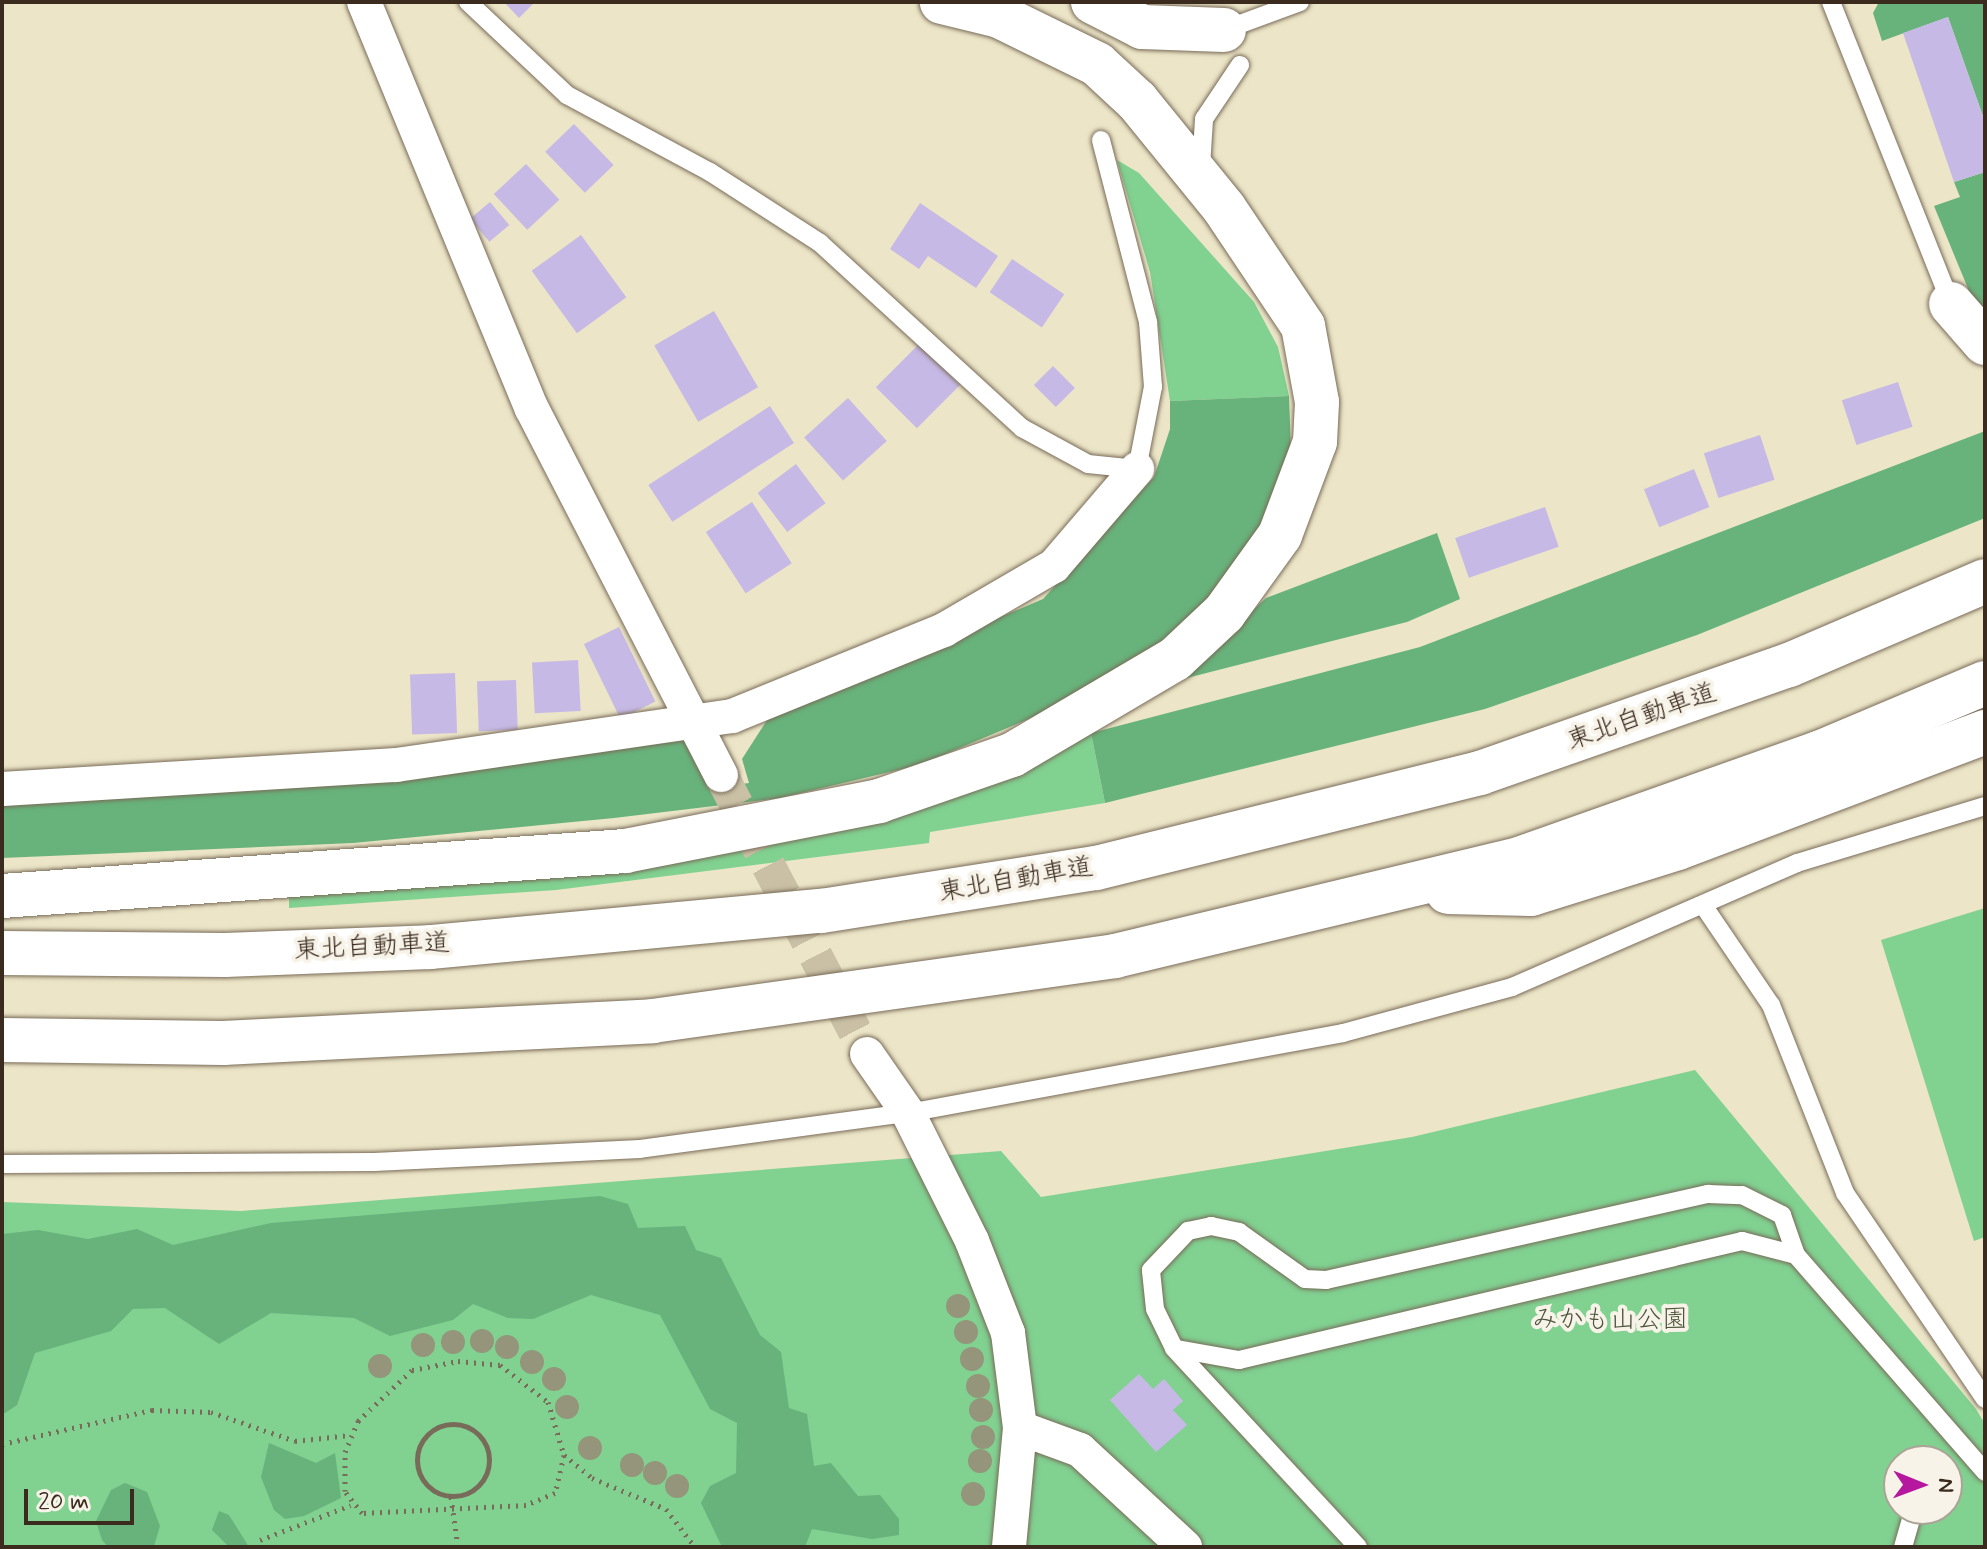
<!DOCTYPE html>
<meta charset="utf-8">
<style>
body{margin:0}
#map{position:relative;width:1987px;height:1549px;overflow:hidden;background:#ece5c7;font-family:Mynerve,"Klee One",sans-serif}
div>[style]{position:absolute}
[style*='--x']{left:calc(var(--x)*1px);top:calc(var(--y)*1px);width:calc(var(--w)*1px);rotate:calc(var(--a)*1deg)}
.green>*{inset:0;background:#81d191}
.forest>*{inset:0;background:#68b37b}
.building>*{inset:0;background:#c6b9e5;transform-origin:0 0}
.minor-tunnel>*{height:34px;margin-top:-17px;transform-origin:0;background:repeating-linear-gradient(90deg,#c9c0a5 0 34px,transparent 0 51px)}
.path>*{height:5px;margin-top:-2.5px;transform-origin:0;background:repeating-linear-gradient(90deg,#796b59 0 2px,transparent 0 8px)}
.path>.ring{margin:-2.5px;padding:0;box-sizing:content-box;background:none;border:5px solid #796b59;border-radius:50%}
.roads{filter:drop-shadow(0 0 2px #796b59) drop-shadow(0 0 2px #796b59)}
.service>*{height:18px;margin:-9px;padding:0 9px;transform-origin:9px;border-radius:9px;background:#fff}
.minor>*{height:34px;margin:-17px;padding:0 17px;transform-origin:17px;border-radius:17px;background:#fff}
.motorway>*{height:44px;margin:-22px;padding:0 22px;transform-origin:22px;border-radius:22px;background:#fff}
.trees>*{width:24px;height:24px;margin:-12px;border-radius:50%;background:#94957a}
span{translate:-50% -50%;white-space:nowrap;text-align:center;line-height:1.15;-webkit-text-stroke:8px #f7f3e8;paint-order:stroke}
.street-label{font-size:26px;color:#3b2a1e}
.park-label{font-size:26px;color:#4c543b}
.frame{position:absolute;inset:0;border:4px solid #3b2a1e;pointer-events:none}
.north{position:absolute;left:1883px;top:1445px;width:80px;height:80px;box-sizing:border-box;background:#f7f3e8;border:2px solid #aca397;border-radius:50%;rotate:91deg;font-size:22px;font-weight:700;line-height:32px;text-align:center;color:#3b2a1e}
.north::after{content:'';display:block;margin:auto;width:28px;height:36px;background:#b5179e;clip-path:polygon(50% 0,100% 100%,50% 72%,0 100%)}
.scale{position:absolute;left:24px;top:1489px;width:110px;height:36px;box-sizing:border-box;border:4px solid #3b2a1e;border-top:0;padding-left:10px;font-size:24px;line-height:28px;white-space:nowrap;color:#3b2a1e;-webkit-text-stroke:6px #f7f3e8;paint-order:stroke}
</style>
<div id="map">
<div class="green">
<i style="clip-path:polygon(1117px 160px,1139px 173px,1254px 302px,1278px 347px,1289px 396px,1170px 401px,1150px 272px)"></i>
<i style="clip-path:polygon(1091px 733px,1105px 803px,930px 832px,929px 843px,556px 890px,289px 908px,289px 896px,616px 867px)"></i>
<i style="clip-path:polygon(1985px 908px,1985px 1237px,1974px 1241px,1881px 940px)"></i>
<i style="clip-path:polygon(evenodd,1695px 1070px,1976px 1409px,1985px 1424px,1985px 1547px,2px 1547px,2px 1202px,241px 1211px,1001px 1151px,1041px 1197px,1412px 1137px,1695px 1070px,1899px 1461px,1947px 1461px,1947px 1509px,1899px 1509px,1899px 1461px)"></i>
</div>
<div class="forest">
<i style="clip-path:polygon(1879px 2px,1985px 2px,1985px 122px,1948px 17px,1882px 41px,1873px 13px)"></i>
<i style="clip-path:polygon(1985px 172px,1985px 311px,1969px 291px,1934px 206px,1960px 197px,1954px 182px)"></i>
<i style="clip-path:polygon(1289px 396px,1291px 451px,1259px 547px,1192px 623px,1086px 695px,919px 765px,780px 798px,614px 818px,353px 843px,2px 858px,2px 801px,686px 737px,719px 787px,749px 783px,742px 759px,771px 714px,1043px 599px,1154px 477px,1170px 429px,1170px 401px)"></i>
<i style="clip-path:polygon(1985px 431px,1985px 518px,1697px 635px,1485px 709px,1105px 803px,1091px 733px,1420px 647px)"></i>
<i style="clip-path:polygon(1437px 533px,1460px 599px,1407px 622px,1179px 680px,1266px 598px)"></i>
<i style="clip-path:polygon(600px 1196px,628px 1204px,638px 1228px,685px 1226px,696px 1250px,721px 1258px,760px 1335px,781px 1352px,789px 1408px,807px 1414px,814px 1466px,831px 1463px,858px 1496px,880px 1495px,899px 1519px,899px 1535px,872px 1539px,812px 1529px,805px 1547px,722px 1547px,701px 1503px,710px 1486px,736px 1473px,737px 1423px,710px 1409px,660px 1315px,591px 1295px,533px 1319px,508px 1318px,473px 1304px,453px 1320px,390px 1336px,354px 1318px,271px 1313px,219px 1344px,165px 1308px,133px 1309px,111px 1331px,35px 1353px,17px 1405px,2px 1415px,2px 1234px,38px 1230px,88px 1239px,137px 1229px,173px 1245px,271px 1223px)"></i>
<i style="clip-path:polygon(269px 1443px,316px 1463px,335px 1453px,341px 1498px,304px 1516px,285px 1519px,274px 1510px,261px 1477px)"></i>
<i style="clip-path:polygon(125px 1483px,147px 1492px,160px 1526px,154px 1546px,108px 1547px,102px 1540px,96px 1521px,111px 1490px)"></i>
<i style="clip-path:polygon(219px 1511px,229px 1515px,249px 1547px,229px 1547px,212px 1530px)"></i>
</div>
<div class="building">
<i style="clip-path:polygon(504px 2px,535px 2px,519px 18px)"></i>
<i style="clip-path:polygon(1948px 17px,1985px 122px,1985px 172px,1954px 182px,1903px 33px)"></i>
<i style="left:574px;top:124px;width:57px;height:40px;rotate:46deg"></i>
<i style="left:526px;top:164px;width:49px;height:44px;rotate:47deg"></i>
<i style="left:490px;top:202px;width:30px;height:26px;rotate:50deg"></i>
<i style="clip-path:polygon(920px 203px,998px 256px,976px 288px,928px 256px,919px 269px,890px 249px)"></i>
<i style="left:581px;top:235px;width:77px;height:61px;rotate:54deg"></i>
<i style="left:1012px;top:259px;width:63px;height:40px;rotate:34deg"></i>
<i style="left:714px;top:311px;width:88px;height:69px;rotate:60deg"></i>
<i style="left:919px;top:344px;width:58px;height:61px;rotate:45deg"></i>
<i style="left:1053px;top:366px;width:31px;height:27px;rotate:45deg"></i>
<i style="left:1898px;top:382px;width:47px;height:59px;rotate:72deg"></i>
<i style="left:848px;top:398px;width:58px;height:59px;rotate:48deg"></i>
<i style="left:770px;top:406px;width:44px;height:145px;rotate:57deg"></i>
<i style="left:1760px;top:435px;width:47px;height:59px;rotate:72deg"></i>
<i style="left:796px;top:464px;width:49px;height:48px;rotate:53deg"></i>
<i style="left:1694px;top:469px;width:41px;height:54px;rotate:68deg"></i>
<i style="left:752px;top:502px;width:73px;height:55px;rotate:57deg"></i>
<i style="left:1545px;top:507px;width:42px;height:95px;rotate:71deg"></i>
<i style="left:619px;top:627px;width:83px;height:39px;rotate:64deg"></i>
<i style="left:578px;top:660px;width:51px;height:46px;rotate:87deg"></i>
<i style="left:455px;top:673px;width:60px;height:45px;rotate:88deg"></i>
<i style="left:516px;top:680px;width:50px;height:39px;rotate:88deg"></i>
<i style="clip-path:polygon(1139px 1374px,1153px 1389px,1164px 1379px,1183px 1401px,1173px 1410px,1187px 1425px,1156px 1452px,1110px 1400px)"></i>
</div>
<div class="minor-tunnel">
<i style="--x:721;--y:775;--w:315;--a:62.4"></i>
</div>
<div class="path">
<i style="--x:458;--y:1361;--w:42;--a:5.4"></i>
<i style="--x:500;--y:1365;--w:61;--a:37.6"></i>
<i style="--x:548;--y:1402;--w:55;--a:73.2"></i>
<i style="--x:564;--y:1455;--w:39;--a:103"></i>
<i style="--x:555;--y:1493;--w:31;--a:158"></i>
<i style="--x:526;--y:1505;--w:164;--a:177.2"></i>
<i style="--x:362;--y:1513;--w:28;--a:-128"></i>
<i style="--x:345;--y:1491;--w:39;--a:-90"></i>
<i style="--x:345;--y:1452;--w:34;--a:-67"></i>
<i style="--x:358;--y:1421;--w:74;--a:-43.4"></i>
<i style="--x:412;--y:1370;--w:47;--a:-11.1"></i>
<i class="ring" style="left:417px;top:1424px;width:67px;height:67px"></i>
<i style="--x:2;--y:1444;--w:154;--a:-12.8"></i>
<i style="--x:152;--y:1410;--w:59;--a:1.9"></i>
<i style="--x:211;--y:1412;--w:89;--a:19"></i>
<i style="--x:295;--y:1441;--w:55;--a:-6.2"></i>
<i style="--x:564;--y:1455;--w:36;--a:39"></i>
<i style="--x:592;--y:1478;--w:80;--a:22.7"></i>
<i style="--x:666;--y:1509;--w:48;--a:52.7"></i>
<i style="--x:451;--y:1497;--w:50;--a:82"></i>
<i style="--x:260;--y:1547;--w:7;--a:-90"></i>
<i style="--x:260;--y:1540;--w:97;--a:-21"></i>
</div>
<div class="roads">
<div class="service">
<i style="--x:468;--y:2;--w:136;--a:43.2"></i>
<i style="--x:567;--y:95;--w:162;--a:28.3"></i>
<i style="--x:710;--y:172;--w:131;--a:32.8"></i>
<i style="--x:820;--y:243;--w:274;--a:42.5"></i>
<i style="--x:1022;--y:428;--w:75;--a:28.6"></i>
<i style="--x:1088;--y:464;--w:49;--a:5.8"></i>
<i style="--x:1137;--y:469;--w:84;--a:-79"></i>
<i style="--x:1153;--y:387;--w:65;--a:-94.4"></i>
<i style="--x:1148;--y:322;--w:188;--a:-104.5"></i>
<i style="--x:1831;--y:2;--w:325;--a:68.3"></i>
<i style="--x:1224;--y:30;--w:81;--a:-20.2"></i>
<i style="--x:1201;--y:166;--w:47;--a:-86.3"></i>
<i style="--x:1204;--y:119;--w:65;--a:-56.3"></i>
<i style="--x:1705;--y:908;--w:117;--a:55.8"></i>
<i style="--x:1771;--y:1005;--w:202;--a:68.5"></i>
<i style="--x:1845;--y:1193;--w:249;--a:55.8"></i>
<i style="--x:2;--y:1164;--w:372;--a:-0.3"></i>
<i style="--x:374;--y:1162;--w:266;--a:-2.8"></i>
<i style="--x:640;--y:1149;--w:270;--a:-7.7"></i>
<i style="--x:908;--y:1113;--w:442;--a:-10.4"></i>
<i style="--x:1343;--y:1033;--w:175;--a:-15.2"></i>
<i style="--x:1512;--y:987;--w:311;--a:-23.5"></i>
<i style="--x:1797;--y:863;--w:196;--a:-16.9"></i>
<i style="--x:1177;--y:1349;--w:63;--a:10.1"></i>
<i style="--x:1239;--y:1360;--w:517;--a:-13.31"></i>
<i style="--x:1742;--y:1241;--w:56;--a:14.5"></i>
<i style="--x:1358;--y:1547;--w:271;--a:-132.8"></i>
<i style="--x:1174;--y:1348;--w:43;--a:-116"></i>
<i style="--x:1155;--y:1309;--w:39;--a:-96"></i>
<i style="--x:1151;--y:1270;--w:54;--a:-46.5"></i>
<i style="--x:1188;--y:1231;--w:24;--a:-12"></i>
<i style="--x:1211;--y:1226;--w:29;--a:12"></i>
<i style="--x:1239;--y:1232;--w:81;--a:35.5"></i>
<i style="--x:1305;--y:1279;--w:21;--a:3"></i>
<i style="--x:1326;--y:1280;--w:392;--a:-12.7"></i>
<i style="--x:1708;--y:1194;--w:34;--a:2"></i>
<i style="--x:1742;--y:1195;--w:45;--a:26.6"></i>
<i style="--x:1782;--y:1215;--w:42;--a:70.7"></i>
<i style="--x:1796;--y:1255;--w:288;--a:48.9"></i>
<i style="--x:1903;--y:1547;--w:40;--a:-74"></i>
</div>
<div class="minor">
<i style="--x:364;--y:2;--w:440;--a:67.6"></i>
<i style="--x:532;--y:409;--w:412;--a:62.7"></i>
<i style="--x:2;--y:789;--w:395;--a:-3.5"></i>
<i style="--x:396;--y:765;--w:340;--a:-8.3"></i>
<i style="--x:732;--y:716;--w:229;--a:-22.1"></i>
<i style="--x:944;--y:630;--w:127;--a:-30.2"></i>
<i style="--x:1054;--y:566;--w:128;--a:-49.4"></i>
<i style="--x:867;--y:1054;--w:72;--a:55.2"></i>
<i style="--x:908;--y:1113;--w:143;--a:63.4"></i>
<i style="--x:972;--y:1241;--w:99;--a:68.6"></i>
<i style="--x:1008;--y:1333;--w:96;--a:82.8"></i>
<i style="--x:1020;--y:1428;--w:120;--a:95.3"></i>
<i style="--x:1020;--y:1428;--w:64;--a:20.1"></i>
<i style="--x:1080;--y:1450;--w:143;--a:42.7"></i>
</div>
<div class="motorway">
<i style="--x:1093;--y:2;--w:55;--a:27"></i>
<i style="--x:1142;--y:27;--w:82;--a:2.1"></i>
<i style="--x:1951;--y:304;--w:52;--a:48.9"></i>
<i style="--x:1448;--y:892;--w:83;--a:1.4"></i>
<i style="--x:1531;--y:894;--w:154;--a:-17.4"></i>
<i style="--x:1678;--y:848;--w:328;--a:-20.7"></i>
<i style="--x:2;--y:896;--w:625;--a:-4.13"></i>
<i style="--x:625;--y:851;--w:259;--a:-11.1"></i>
<i style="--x:879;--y:801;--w:141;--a:-19.1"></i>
<i style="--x:1012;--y:755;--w:189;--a:-30.5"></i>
<i style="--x:1175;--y:659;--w:67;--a:-43.2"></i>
<i style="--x:1224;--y:613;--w:96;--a:-54.3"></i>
<i style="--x:1280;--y:535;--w:99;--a:-69.4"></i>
<i style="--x:1315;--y:442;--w:40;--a:-87.1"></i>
<i style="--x:1317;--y:402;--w:77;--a:-100.4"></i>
<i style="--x:1303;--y:326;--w:142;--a:-123.8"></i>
<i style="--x:1224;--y:208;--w:138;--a:-129.1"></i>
<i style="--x:1137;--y:101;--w:54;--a:-137.2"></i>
<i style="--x:1097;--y:64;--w:109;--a:-153.9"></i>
<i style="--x:999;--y:16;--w:59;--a:-166.2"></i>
<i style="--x:2;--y:953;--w:223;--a:0.5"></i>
<i style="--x:225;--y:955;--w:205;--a:-2.2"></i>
<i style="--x:430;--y:947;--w:393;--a:-5.3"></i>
<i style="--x:821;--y:911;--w:278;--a:-8.9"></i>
<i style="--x:1096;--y:868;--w:396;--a:-13.9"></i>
<i style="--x:1480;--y:773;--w:327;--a:-19.3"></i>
<i style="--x:1789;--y:665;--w:213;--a:-23.2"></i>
<i style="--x:2;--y:1040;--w:221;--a:0.8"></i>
<i style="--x:223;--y:1043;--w:431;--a:-2.9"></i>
<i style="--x:653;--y:1021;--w:467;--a:-8"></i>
<i style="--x:1115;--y:956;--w:419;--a:-13.5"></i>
<i style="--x:1522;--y:858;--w:315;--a:-19.5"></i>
<i style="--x:1819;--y:753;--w:180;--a:-22.9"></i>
</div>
</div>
<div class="trees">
<i style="left:958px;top:1306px"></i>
<i style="left:966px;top:1332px"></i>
<i style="left:482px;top:1341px"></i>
<i style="left:453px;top:1342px"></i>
<i style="left:423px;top:1345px"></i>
<i style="left:507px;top:1347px"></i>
<i style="left:972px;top:1359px"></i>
<i style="left:532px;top:1362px"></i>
<i style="left:380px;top:1366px"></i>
<i style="left:554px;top:1379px"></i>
<i style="left:978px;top:1386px"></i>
<i style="left:567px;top:1407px"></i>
<i style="left:981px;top:1410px"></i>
<i style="left:983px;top:1437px"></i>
<i style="left:590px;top:1448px"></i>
<i style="left:980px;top:1461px"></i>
<i style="left:632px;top:1465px"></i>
<i style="left:655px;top:1473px"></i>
<i style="left:677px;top:1486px"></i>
<i style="left:973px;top:1494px"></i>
</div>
<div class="street-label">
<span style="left:1642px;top:718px;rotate:-19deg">東北自動車道</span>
<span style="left:1016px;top:881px;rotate:-10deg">東北自動車道</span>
<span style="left:372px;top:948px;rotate:-3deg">東北自動車道</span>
</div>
<div class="park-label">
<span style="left:1610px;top:1321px">みかも山公園</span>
</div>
<div class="frame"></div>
<div class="north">N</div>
<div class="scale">20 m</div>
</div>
